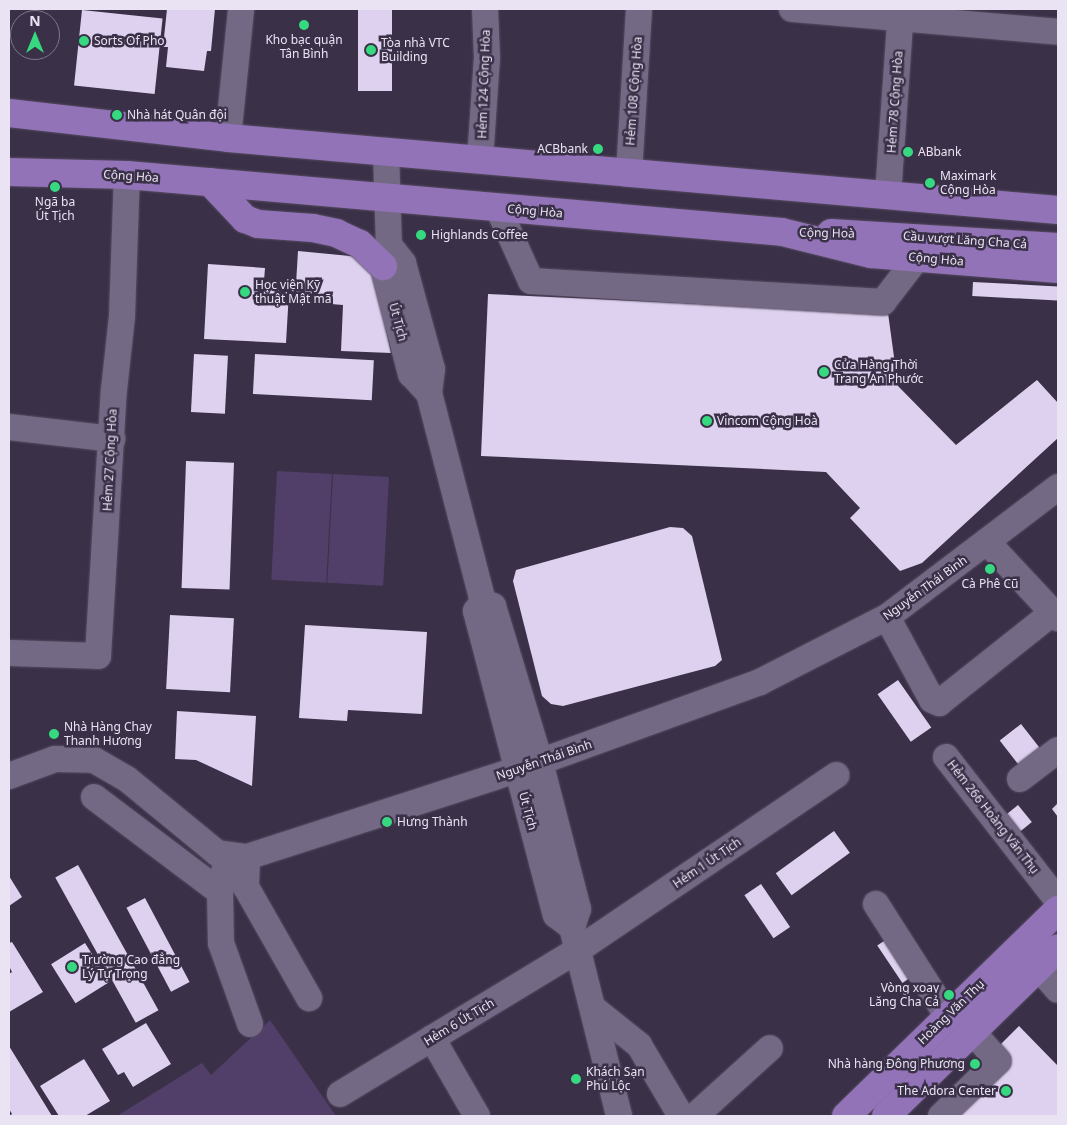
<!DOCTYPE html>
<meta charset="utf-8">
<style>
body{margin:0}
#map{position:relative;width:1067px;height:1125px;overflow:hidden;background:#3a3048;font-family:"Noto Sans",sans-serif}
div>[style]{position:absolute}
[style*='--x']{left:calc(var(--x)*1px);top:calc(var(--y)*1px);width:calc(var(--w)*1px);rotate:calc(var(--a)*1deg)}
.green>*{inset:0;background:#523f69;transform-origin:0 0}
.building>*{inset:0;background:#ded1f0;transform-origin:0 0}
.roads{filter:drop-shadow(0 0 1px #564c61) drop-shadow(0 0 1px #564c61)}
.minor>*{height:26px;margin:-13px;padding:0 13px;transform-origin:13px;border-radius:13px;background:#746984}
.major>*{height:28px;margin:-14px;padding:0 14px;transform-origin:14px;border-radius:14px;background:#9373b8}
.dots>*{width:14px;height:14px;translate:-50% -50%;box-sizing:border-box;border:2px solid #3a3048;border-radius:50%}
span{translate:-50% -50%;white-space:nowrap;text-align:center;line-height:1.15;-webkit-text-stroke:5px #3a3048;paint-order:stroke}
.poi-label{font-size:12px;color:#eae3f3}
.left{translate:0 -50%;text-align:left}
.right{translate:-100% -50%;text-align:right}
.street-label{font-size:12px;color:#eae3f3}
.frame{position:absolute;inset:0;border:10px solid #eae3f3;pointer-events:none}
.north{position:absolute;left:10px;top:10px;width:50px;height:50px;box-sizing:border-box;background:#3a3048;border:1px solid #80788c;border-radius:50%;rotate:0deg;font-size:14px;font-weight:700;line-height:20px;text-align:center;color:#eae3f3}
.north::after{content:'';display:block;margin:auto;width:18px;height:22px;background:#36d880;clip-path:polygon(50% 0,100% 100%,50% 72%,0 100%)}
</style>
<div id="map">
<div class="green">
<i style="left:277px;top:471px;width:55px;height:109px;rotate:3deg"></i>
<i style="left:333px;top:474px;width:56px;height:109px;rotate:3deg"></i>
<i style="clip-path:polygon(270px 1020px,336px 1116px,117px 1116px,202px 1063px,211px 1075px)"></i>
</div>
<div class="building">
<i style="clip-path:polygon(167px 9px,215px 9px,211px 51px,207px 51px,204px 71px,166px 67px,168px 47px,163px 47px)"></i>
<i style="left:358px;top:9px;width:34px;height:82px"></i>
<i style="left:82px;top:10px;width:81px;height:76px;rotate:6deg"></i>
<i style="clip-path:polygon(298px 251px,371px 258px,391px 353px,341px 351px,343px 305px,295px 301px)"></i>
<i style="clip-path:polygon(208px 264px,265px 268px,264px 281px,279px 281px,279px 292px,289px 292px,286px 343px,204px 339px)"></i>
<i style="left:973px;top:282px;width:85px;height:14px;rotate:3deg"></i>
<i style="clip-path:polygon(488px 294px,888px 313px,898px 386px,956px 445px,1037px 380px,1058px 403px,1058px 438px,922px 563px,900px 571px,850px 518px,860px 508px,826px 472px,481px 456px)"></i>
<i style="left:194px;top:354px;width:34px;height:58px;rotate:3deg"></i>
<i style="left:255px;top:354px;width:119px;height:40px;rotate:3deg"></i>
<i style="left:186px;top:461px;width:48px;height:127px;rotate:2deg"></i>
<i style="clip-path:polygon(670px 527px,683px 528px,692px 536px,722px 660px,715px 666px,563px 706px,551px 704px,542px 696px,513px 581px,516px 570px)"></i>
<i style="left:170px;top:615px;width:64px;height:74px;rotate:3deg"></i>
<i style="clip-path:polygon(305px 625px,427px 632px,422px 714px,348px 710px,347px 721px,299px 718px)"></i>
<i style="left:898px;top:680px;width:58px;height:25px;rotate:55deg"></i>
<i style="clip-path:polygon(177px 711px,256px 716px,252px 786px,196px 760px,175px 759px)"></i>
<i style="left:1021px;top:724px;width:34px;height:27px;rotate:52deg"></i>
<i style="clip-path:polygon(1058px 803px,1058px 817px,1052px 809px)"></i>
<i style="left:1018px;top:805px;width:22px;height:15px;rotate:51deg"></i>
<i style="left:834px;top:831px;width:27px;height:72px;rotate:54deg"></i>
<i style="left:78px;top:865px;width:166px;height:26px;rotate:61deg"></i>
<i style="clip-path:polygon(9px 876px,22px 897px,9px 906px)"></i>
<i style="left:761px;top:884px;width:52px;height:20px;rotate:56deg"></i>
<i style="left:145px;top:898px;width:95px;height:21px;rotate:62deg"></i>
<i style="left:893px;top:935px;width:45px;height:19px;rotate:56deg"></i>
<i style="clip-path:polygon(12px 942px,43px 992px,9px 1012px,9px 974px,12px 972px,9px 966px,9px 943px)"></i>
<i style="left:85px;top:943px;width:46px;height:40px;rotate:58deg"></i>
<i style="clip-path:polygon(146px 1023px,171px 1064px,133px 1087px,124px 1072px,118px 1075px,102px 1049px)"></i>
<i style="clip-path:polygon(1019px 1026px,1058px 1066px,1058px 1116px,929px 1116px)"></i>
<i style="clip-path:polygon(9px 1046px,52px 1116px,9px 1116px,12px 1114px,9px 1109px)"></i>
<i style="clip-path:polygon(84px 1059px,110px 1101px,85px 1116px,59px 1116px,40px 1086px)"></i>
</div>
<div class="roads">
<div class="minor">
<i style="--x:792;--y:9;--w:267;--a:4.9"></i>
<i style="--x:228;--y:138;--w:130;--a:-84.2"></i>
<i style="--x:386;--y:152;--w:93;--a:88.2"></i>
<i style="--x:389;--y:245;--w:22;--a:106"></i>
<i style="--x:383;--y:266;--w:112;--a:75.5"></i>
<i style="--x:411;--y:374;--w:26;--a:47"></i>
<i style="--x:480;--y:160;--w:102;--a:-86.1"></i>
<i style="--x:487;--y:58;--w:49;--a:-92.3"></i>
<i style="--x:629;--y:173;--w:164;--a:-86.5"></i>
<i style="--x:888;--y:195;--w:186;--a:-86"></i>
<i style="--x:498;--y:208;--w:80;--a:65.7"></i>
<i style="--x:531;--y:281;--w:353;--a:3.4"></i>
<i style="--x:883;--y:302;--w:56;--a:-52.3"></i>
<i style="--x:389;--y:245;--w:23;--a:52"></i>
<i style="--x:403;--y:263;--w:110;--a:74.7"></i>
<i style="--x:432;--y:369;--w:24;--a:97"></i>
<i style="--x:429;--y:393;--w:216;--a:75.5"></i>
<i style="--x:9;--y:427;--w:104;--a:6.6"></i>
<i style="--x:988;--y:543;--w:103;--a:47"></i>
<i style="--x:483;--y:602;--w:11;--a:22"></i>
<i style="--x:493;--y:606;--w:163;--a:73.2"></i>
<i style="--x:540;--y:762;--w:152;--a:75.5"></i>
<i style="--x:578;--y:909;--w:19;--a:108"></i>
<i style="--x:572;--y:927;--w:195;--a:76"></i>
<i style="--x:482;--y:603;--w:10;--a:127"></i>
<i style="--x:476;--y:611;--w:314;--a:75.3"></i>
<i style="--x:556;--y:915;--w:20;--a:37"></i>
<i style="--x:887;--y:617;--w:94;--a:61.5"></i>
<i style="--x:932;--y:700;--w:8;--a:23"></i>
<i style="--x:939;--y:703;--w:144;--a:-38.5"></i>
<i style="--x:9;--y:653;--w:89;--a:1.9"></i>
<i style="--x:98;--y:656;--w:266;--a:-86.6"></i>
<i style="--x:114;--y:390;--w:74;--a:-83.8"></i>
<i style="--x:122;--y:316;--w:141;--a:-88"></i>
<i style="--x:946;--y:757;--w:182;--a:52.1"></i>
<i style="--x:9;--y:776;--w:49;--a:-20.3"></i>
<i style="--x:55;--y:759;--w:39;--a:1"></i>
<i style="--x:94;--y:760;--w:38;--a:30"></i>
<i style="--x:127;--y:779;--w:117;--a:39.4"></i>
<i style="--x:217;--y:853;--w:30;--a:8"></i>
<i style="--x:247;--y:857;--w:284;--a:-17.9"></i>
<i style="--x:517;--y:770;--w:258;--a:-19.9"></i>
<i style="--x:760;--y:682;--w:143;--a:-27.1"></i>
<i style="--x:887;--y:617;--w:215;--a:-37.2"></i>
<i style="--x:1020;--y:779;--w:48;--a:-37.3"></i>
<i style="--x:94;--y:797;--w:158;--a:37"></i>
<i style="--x:227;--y:857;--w:36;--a:101"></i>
<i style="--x:220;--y:892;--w:51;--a:88.9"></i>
<i style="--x:221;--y:943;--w:86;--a:70.3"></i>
<i style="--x:247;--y:857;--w:30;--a:92"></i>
<i style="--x:246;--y:887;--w:128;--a:60.4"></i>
<i style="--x:876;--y:904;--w:132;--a:57.4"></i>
<i style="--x:1038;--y:967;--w:30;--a:49"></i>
<i style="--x:594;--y:1009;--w:58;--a:38.7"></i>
<i style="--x:639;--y:1045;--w:82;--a:59.4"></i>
<i style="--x:432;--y:1038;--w:90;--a:60"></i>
<i style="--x:340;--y:1094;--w:278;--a:-31.2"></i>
<i style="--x:578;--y:950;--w:312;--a:-34.1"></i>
<i style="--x:695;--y:1116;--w:101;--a:-42.2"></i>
<i style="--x:941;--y:1116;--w:79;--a:-44"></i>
<i style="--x:998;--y:1061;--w:38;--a:-131"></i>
</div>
<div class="major">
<i style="--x:9;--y:113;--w:220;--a:6.5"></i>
<i style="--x:228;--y:138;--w:833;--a:4.96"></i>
<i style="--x:9;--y:172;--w:118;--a:1.5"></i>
<i style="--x:127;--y:175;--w:657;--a:4.97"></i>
<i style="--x:782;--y:232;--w:92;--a:13.9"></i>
<i style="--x:871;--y:254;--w:188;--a:4.6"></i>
<i style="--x:210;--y:182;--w:51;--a:46.6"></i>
<i style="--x:245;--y:219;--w:14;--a:21"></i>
<i style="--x:258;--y:224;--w:55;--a:4.2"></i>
<i style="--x:313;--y:228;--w:24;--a:12"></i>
<i style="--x:336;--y:233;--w:26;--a:25"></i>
<i style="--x:360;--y:244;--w:32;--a:44"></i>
<i style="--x:831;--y:233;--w:227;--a:3.5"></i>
<i style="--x:846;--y:1116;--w:296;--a:-44.2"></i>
<i style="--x:886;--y:1116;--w:240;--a:-44.3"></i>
</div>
</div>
<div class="dots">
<i style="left:304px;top:25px;background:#36d880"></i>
<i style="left:84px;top:41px;background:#36d880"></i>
<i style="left:371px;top:50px;background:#36d880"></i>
<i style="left:117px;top:115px;background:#36d880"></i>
<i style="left:598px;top:149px;background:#36d880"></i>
<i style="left:908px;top:152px;background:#36d880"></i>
<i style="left:930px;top:183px;background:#36d880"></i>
<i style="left:55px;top:187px;background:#36d880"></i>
<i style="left:421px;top:235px;background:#36d880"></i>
<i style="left:245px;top:292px;background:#36d880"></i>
<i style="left:824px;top:372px;background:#36d880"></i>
<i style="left:707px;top:421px;background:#36d880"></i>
<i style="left:990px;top:569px;background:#36d880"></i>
<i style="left:54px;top:734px;background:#36d880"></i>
<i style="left:387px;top:822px;background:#36d880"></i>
<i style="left:72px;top:967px;background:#36d880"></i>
<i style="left:949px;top:995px;background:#36d880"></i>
<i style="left:975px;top:1064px;background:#36d880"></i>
<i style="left:576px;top:1079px;background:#36d880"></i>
<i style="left:1006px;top:1091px;background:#36d880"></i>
</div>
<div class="poi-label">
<span style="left:304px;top:47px">Kho bạc quận<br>Tân Bình</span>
<span class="left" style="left:94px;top:41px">Sorts Of Pho</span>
<span class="left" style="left:381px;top:50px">Tòa nhà VTC<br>Building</span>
<span class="left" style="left:127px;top:115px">Nhà hát Quân đội</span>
<span class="right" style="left:588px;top:149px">ACBbank</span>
<span class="left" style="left:918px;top:152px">ABbank</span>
<span class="left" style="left:940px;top:183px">Maximark<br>Cộng Hòa</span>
<span style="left:55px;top:209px">Ngã ba<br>Út Tịch</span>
<span class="left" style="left:431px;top:235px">Highlands Coffee</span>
<span class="left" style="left:255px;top:292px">Học viện Kỹ<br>thuật Mật mã</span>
<span class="left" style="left:834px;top:372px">Cửa Hàng Thời<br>Trang An Phước</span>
<span class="left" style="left:717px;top:421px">Vincom Cộng Hoà</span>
<span style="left:990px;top:584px">Cà Phê Cũ</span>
<span class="left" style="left:64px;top:734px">Nhà Hàng Chay<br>Thanh Hương</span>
<span class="left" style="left:397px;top:822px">Hưng Thành</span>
<span class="left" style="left:82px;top:967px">Trường Cao đẳng<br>Lý Tự Trọng</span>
<span class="right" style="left:939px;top:995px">Vòng xoay<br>Lăng Cha Cả</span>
<span class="right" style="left:965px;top:1064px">Nhà hàng Đông Phương</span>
<span class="left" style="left:586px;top:1079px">Khách Sạn<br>Phú Lộc</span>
<span class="right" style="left:996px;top:1091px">The Adora Center</span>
</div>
<div class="street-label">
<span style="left:484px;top:84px;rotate:-88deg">Hẻm 124 Cộng Hòa</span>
<span style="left:634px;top:91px;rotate:-86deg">Hẻm 108 Cộng Hòa</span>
<span style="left:895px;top:102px;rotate:-86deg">Hẻm 78 Cộng Hòa</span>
<span style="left:131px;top:176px;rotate:4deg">Cộng Hòa</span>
<span style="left:535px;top:211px;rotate:5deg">Cộng Hòa</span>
<span style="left:827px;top:233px;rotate:1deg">Cộng Hoà</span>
<span style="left:965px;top:240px;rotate:4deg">Cầu vượt Lăng Cha Cả</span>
<span style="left:936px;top:259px;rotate:5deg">Cộng Hòa</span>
<span style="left:398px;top:322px;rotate:75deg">Út Tịch</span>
<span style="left:110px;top:460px;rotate:-87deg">Hẻm 27 Cộng Hòa</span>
<span style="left:925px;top:588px;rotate:-36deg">Nguyễn Thái Bình</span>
<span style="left:544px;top:760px;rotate:-19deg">Nguyễn Thái Bình</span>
<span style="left:528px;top:811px;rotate:75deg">Út Tịch</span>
<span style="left:993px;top:817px;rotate:52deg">Hẻm 266 Hoàng Văn Thụ</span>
<span style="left:707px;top:863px;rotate:-34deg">Hẻm 1 Út Tịch</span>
<span style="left:951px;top:1012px;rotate:-44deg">Hoàng Văn Thụ</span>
<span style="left:459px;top:1022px;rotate:-31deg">Hẻm 6 Út Tịch</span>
</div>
<div class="frame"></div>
<div class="north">N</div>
</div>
